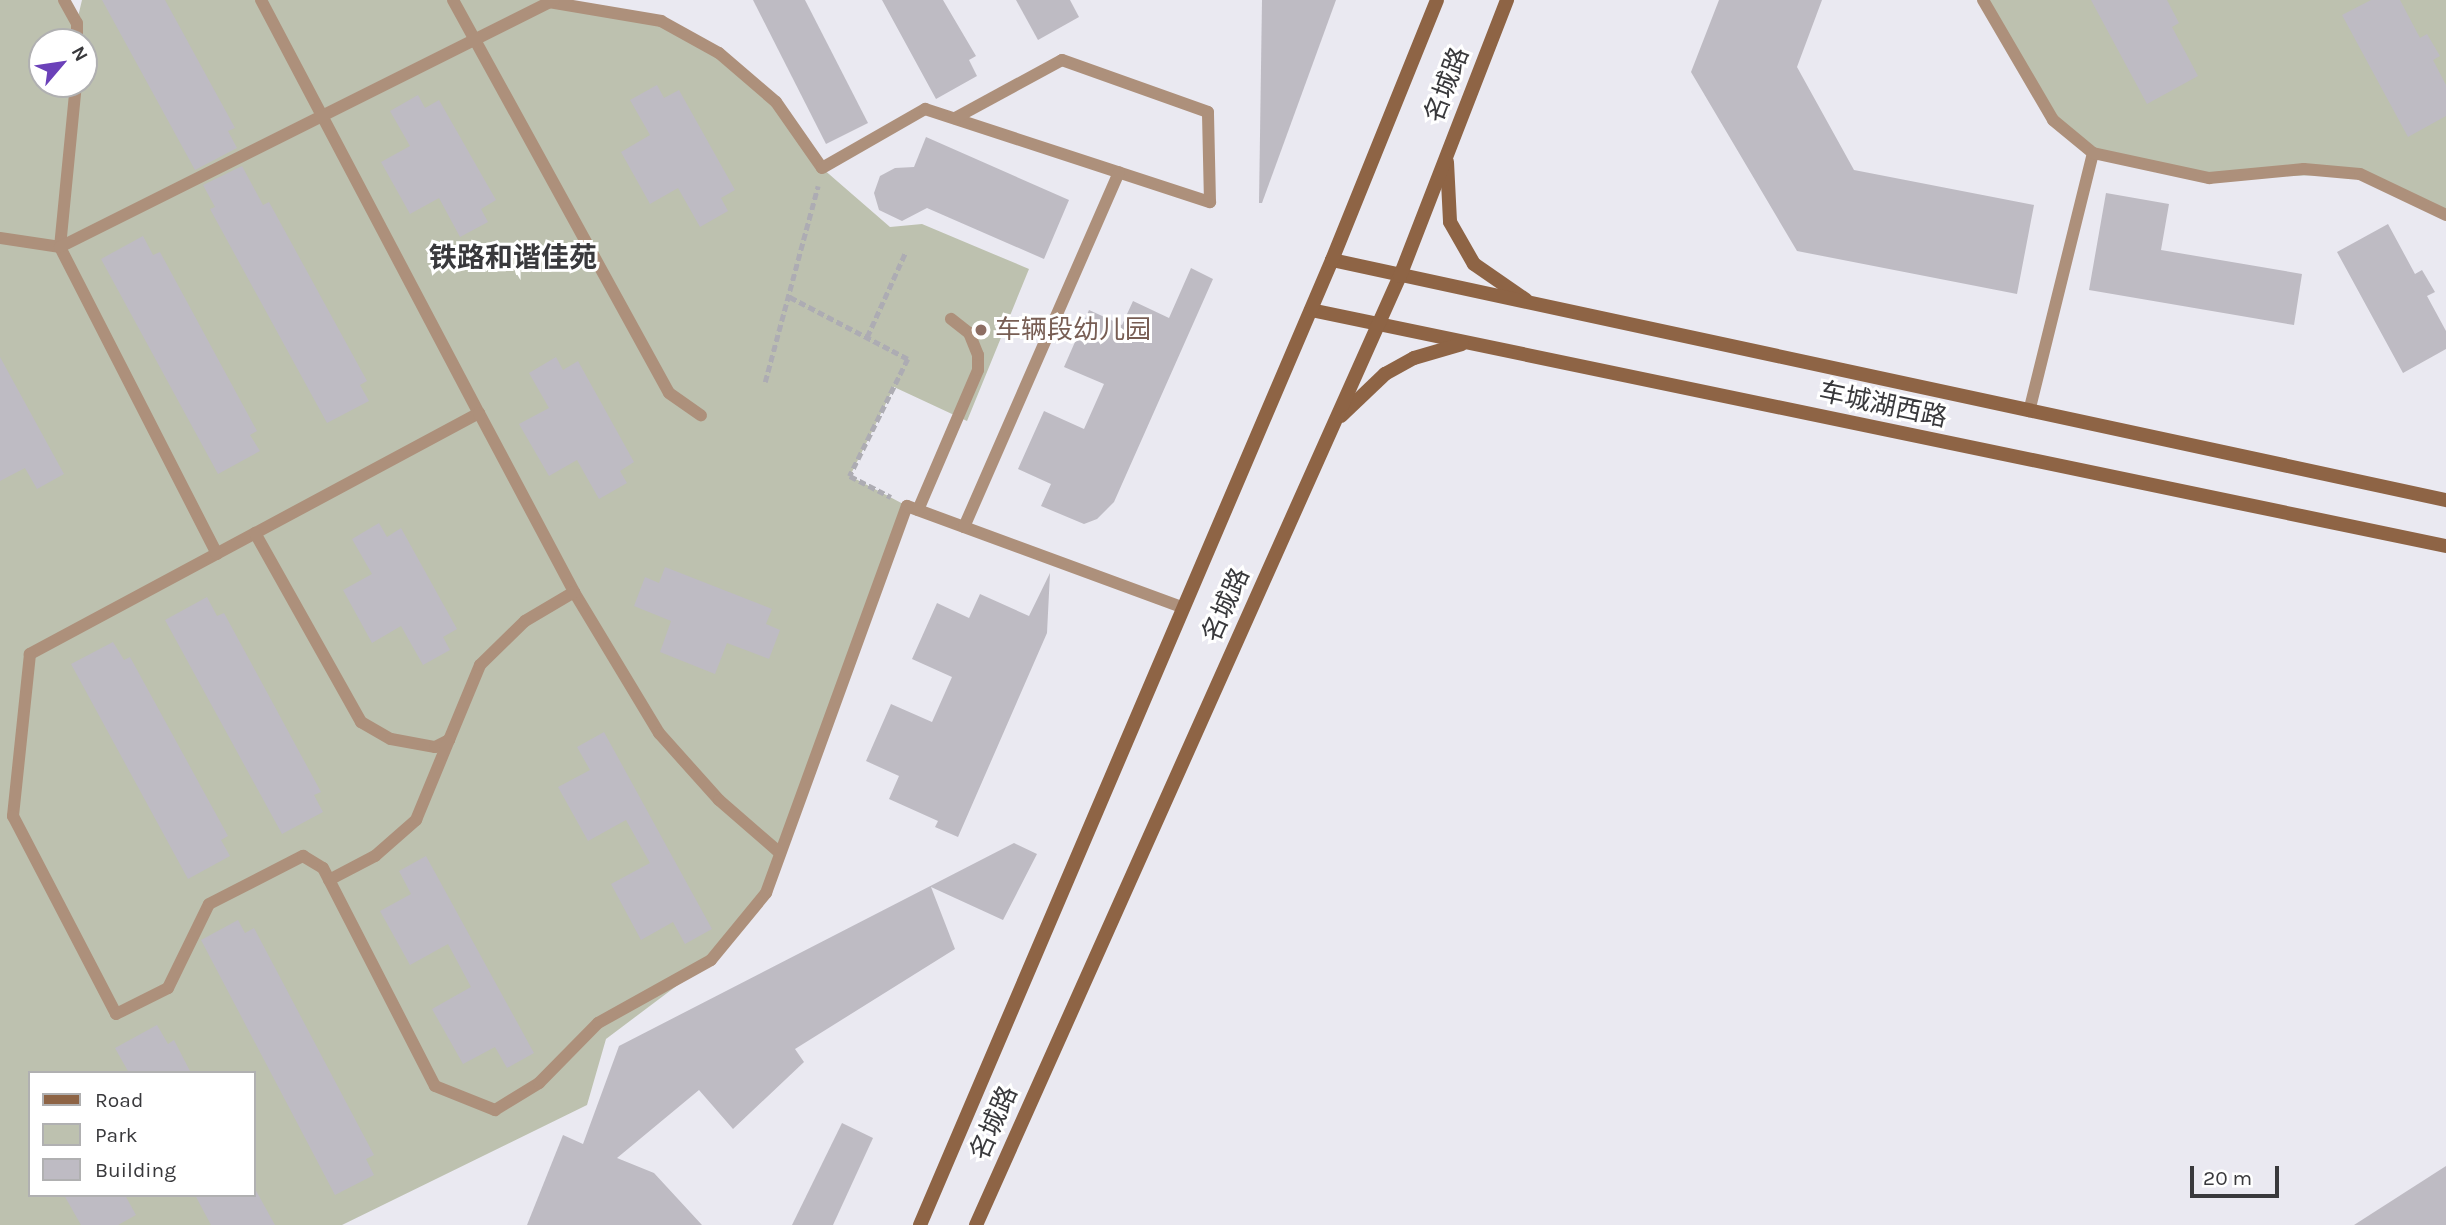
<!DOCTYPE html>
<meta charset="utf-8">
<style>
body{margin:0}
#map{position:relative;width:2446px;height:1225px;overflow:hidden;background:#eae9f1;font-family:Karla,"Noto Sans SC",sans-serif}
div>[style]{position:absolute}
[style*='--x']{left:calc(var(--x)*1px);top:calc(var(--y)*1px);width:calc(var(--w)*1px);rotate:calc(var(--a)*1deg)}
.green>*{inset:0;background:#bdc1af}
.building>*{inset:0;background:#bebbc3}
.path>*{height:4.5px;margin-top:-2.25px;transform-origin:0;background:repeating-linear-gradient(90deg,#adacb3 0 7px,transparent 0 10.5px)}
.lane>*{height:12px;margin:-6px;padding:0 6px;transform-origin:6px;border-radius:6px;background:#ad907b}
.secondary>*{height:14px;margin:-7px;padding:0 7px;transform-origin:7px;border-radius:7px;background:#8e6445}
.dots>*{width:19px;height:19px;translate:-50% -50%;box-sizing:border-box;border:4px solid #fff;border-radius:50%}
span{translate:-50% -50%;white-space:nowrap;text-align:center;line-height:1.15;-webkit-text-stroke:6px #fff;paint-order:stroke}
.street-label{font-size:26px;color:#39393c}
.education-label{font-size:26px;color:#785e54}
.left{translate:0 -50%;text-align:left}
.neighbourhood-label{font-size:28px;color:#39393c;font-weight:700}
.legend{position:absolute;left:28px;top:1071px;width:228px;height:126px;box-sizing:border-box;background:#fff;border:2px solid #b0b0b1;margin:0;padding:9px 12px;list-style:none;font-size:21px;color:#39393c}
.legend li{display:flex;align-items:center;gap:14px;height:35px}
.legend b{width:35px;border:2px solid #b0b0b1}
.north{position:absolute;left:28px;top:28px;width:70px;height:70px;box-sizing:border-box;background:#fff;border:2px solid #b0b0b1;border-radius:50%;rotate:61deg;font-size:19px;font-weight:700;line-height:28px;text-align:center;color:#39393c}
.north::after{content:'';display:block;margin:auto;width:24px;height:32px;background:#6b41b9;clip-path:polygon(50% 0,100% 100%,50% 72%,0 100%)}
.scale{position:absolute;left:2190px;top:1166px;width:89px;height:32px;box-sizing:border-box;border:4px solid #39393c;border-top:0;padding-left:9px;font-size:21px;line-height:24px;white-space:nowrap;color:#39393c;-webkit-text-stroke:5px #fff;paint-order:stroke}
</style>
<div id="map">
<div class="green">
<i style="clip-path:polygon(evenodd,0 0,64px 0,77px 21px,82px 0,554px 0,661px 21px,712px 50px,776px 102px,822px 168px,890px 227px,922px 224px,1029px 269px,967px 421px,894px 387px,850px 476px,907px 506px,766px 893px,711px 960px,606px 1039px,587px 1105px,342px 1225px,0 1225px,0 0,42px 42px,84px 42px,84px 84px,42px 84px,42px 42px,0 0,30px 1073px,254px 1073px,254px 1195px,30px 1195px,30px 1073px)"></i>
<i style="clip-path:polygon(1983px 0,2446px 0,2446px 215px,2360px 174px,2209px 178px,2093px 153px,2053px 120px)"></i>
</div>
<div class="building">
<i style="clip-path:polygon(102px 0,165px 0,235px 128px,228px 131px,237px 148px,195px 170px)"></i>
<i style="clip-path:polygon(753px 0,805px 0,868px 123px,826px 144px)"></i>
<i style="clip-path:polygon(882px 0,943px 0,976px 56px,969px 60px,977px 76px,936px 99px)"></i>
<i style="clip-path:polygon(1016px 0,1070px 0,1079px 17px,1038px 40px)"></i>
<i style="clip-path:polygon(1262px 0,1336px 0,1262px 203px,1259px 203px)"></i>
<i style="clip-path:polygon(1719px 0,1822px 0,1797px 67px,1854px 170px,2034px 205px,2017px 294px,1797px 251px,1691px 72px)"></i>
<i style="clip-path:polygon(2091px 0,2167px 0,2179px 23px,2172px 27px,2198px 76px,2147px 104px)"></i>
<i style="clip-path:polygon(2371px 0,2400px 0,2420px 38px,2427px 34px,2440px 56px,2433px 60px,2446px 85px,2446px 116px,2408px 137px,2342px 15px)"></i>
<i style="clip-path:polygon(657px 85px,664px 98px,679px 90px,735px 190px,721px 198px,728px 211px,700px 227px,678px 188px,650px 204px,621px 152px,650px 135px,630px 100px)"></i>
<i style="clip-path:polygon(418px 95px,425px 108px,439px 100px,496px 200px,481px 209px,488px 222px,460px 237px,439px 198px,410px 214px,381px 162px,410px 146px,390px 111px)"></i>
<i style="clip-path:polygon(926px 137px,1069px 200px,1044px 259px,927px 208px,902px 221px,879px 210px,874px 193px,880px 176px,895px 168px,914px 167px)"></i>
<i style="clip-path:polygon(242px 166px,263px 205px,269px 202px,367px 381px,360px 385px,369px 401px,327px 423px,210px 209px,215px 207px,203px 185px)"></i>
<i style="clip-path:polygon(2106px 193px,2169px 204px,2161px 250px,2302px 274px,2294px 325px,2089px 290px)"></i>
<i style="clip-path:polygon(2388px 224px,2415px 274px,2422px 270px,2435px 292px,2427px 296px,2446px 331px,2446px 349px,2403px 373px,2337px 252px)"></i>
<i style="clip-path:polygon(143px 236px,153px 255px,160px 252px,257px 431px,250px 435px,260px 451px,218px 474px,101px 259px)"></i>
<i style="clip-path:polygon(1191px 268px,1213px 279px,1114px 502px,1097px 519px,1084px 524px,1041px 506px,1051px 484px,1018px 469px,1044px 411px,1084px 429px,1104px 384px,1064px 367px,1089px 310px,1122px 325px,1133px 301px,1169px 318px)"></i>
<i style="clip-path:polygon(0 357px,64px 474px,37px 489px,25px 468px,0 481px)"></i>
<i style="clip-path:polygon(556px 357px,563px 370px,578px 361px,634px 462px,620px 471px,627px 483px,599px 499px,577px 460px,549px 476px,519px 424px,549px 408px,529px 373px)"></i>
<i style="clip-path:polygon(379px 523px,387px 537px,401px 528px,457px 629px,443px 637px,450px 650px,423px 665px,401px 626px,372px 643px,343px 590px,372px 574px,352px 539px)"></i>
<i style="clip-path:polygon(665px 567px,772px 609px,766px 624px,780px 630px,769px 659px,727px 643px,715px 674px,660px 652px,671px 621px,634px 606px,645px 577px,659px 583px)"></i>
<i style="clip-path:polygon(1050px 573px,1047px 633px,958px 837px,935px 827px,938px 821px,889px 799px,899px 776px,866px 761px,891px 704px,932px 722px,952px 677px,912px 659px,937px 603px,969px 618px,980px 594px,1029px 616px)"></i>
<i style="clip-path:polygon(207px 597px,217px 616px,224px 613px,321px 792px,314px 795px,323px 812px,282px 834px,165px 620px)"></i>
<i style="clip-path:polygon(113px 642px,124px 660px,130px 657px,228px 836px,221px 840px,230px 856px,188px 879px,71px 664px)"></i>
<i style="clip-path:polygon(604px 732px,712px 929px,685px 944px,673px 922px,641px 940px,611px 884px,650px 863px,626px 820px,588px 841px,558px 787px,590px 770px,577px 747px)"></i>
<i style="clip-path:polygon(1014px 843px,1037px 854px,1003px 920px,931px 887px,955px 949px,795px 1049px,804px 1062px,733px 1129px,699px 1090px,617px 1158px,654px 1173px,702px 1225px,527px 1225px,563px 1135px,583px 1144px,619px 1046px)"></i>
<i style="clip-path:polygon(426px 856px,534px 1053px,507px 1068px,495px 1047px,463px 1064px,432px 1009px,471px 987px,448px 944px,410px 965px,380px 911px,411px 894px,399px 871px)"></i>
<i style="clip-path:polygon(238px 920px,245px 933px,254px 928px,374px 1155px,366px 1159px,374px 1175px,335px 1195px,201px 940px)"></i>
<i style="clip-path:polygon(157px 1025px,168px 1044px,174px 1040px,191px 1073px,129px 1073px,115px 1048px)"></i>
<i style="clip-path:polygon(842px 1123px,873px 1138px,833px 1225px,792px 1225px)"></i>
<i style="clip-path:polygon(2446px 1166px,2446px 1225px,2354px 1225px)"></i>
<i style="clip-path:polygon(254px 1187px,275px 1225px,211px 1225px,195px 1195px,254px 1195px)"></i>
<i style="clip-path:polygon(64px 1195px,125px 1195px,136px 1215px,118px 1225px,81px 1225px)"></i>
</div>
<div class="path">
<i style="--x:790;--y:297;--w:133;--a:27.7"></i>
<i style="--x:908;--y:359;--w:131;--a:116.4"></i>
<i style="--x:850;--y:476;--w:46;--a:27.1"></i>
<i style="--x:867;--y:337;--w:94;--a:-65.6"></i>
<i style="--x:765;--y:382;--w:203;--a:-74.9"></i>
</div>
<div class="lane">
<i style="--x:64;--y:0;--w:26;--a:61"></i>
<i style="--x:77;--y:23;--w:19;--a:90"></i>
<i style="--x:261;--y:0;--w:467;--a:62.2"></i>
<i style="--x:479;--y:413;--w:510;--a:151.78"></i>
<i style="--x:30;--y:654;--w:163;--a:96"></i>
<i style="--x:13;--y:816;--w:223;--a:62.5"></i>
<i style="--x:116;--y:1014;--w:58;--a:-26.6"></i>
<i style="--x:168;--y:988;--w:93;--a:-64"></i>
<i style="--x:209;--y:904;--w:106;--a:-27.1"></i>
<i style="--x:303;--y:856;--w:23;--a:31"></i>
<i style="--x:323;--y:868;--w:245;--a:62.8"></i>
<i style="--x:435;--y:1086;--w:65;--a:21.8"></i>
<i style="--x:495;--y:1110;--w:52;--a:-31.5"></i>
<i style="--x:539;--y:1083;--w:84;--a:-45.5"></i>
<i style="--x:598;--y:1023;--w:129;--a:-29.1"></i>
<i style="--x:711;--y:960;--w:87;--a:-50.6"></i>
<i style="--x:766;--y:893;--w:412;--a:-70"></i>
<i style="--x:907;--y:506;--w:295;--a:20.2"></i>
<i style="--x:453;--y:0;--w:448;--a:61.2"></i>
<i style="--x:669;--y:393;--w:39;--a:35"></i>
<i style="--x:1983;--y:0;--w:139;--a:59.7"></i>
<i style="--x:2053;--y:120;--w:52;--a:39.5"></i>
<i style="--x:2093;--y:153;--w:266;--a:103.9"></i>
<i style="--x:549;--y:2;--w:114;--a:9.6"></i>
<i style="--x:661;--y:21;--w:66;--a:28.9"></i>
<i style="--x:719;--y:53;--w:75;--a:40.7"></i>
<i style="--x:776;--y:102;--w:80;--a:55.1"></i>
<i style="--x:822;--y:168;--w:119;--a:-29.8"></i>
<i style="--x:925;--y:109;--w:300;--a:18.1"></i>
<i style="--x:1210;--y:202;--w:90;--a:-91.3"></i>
<i style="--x:1208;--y:112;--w:155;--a:-160.4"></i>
<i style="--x:1062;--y:60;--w:122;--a:151.5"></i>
<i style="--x:2093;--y:153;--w:119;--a:12.2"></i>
<i style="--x:2209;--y:178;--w:95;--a:-5.4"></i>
<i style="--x:2304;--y:169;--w:56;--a:5.1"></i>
<i style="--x:2360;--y:174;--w:95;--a:25.5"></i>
<i style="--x:0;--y:238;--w:61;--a:8.5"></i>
<i style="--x:60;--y:247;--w:164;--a:-84.4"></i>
<i style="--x:479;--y:413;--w:203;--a:62"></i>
<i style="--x:574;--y:592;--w:165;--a:58.9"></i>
<i style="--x:659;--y:733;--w:90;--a:48.2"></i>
<i style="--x:719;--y:800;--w:81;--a:41"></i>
<i style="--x:918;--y:510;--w:152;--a:-66.8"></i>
<i style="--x:978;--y:370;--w:15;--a:-90"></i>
<i style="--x:978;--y:355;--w:24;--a:-112"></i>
<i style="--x:969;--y:333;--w:23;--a:-142"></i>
<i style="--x:964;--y:527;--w:387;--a:-66.4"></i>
<i style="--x:255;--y:533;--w:217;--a:60.7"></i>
<i style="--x:361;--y:722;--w:34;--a:30"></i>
<i style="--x:391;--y:739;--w:45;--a:10.3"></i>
<i style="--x:435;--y:747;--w:16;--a:-27"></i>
<i style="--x:449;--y:740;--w:81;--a:-67.5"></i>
<i style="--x:480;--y:665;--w:63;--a:-44.4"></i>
<i style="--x:525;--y:621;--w:57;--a:-30.6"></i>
<i style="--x:217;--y:554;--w:345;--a:-117.1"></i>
<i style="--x:60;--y:247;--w:552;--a:-26.57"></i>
<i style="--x:329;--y:880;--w:52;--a:-27.6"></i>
<i style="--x:375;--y:856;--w:55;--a:-41.3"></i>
<i style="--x:416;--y:820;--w:87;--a:-67.6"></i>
</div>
<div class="secondary">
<i style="--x:1447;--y:162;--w:60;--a:87.1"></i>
<i style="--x:1450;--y:222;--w:48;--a:60.3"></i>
<i style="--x:1474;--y:264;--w:63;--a:34.7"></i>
<i style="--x:1332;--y:260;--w:1140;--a:12.16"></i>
<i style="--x:1311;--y:310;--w:1159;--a:11.75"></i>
<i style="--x:1341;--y:416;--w:61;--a:-43.7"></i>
<i style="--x:1385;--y:374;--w:33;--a:-29"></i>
<i style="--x:1414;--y:358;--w:50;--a:-16.3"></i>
<i style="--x:920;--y:1225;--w:1049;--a:-66.88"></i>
<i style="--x:1332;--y:260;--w:280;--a:-68"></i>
<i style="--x:976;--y:1225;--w:1039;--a:-65.93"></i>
<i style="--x:1400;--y:276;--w:296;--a:-68.8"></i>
</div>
<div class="dots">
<i style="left:981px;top:330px;background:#8d6e63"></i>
</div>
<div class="street-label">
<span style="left:1447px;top:85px;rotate:-69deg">名城路</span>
<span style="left:1883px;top:405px;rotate:12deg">车城湖西路</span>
<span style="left:1226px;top:605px;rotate:-66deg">名城路</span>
<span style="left:994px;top:1123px;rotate:-66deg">名城路</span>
</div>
<div class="education-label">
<span class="left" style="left:995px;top:330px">车辆段幼儿园</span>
</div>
<div class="neighbourhood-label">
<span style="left:513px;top:258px">铁路和谐佳苑</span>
</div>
<ul class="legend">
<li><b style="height:9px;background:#8e6445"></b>Road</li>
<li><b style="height:19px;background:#bdc1af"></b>Park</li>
<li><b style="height:19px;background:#bebbc3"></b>Building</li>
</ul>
<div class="north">N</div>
<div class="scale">20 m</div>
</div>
